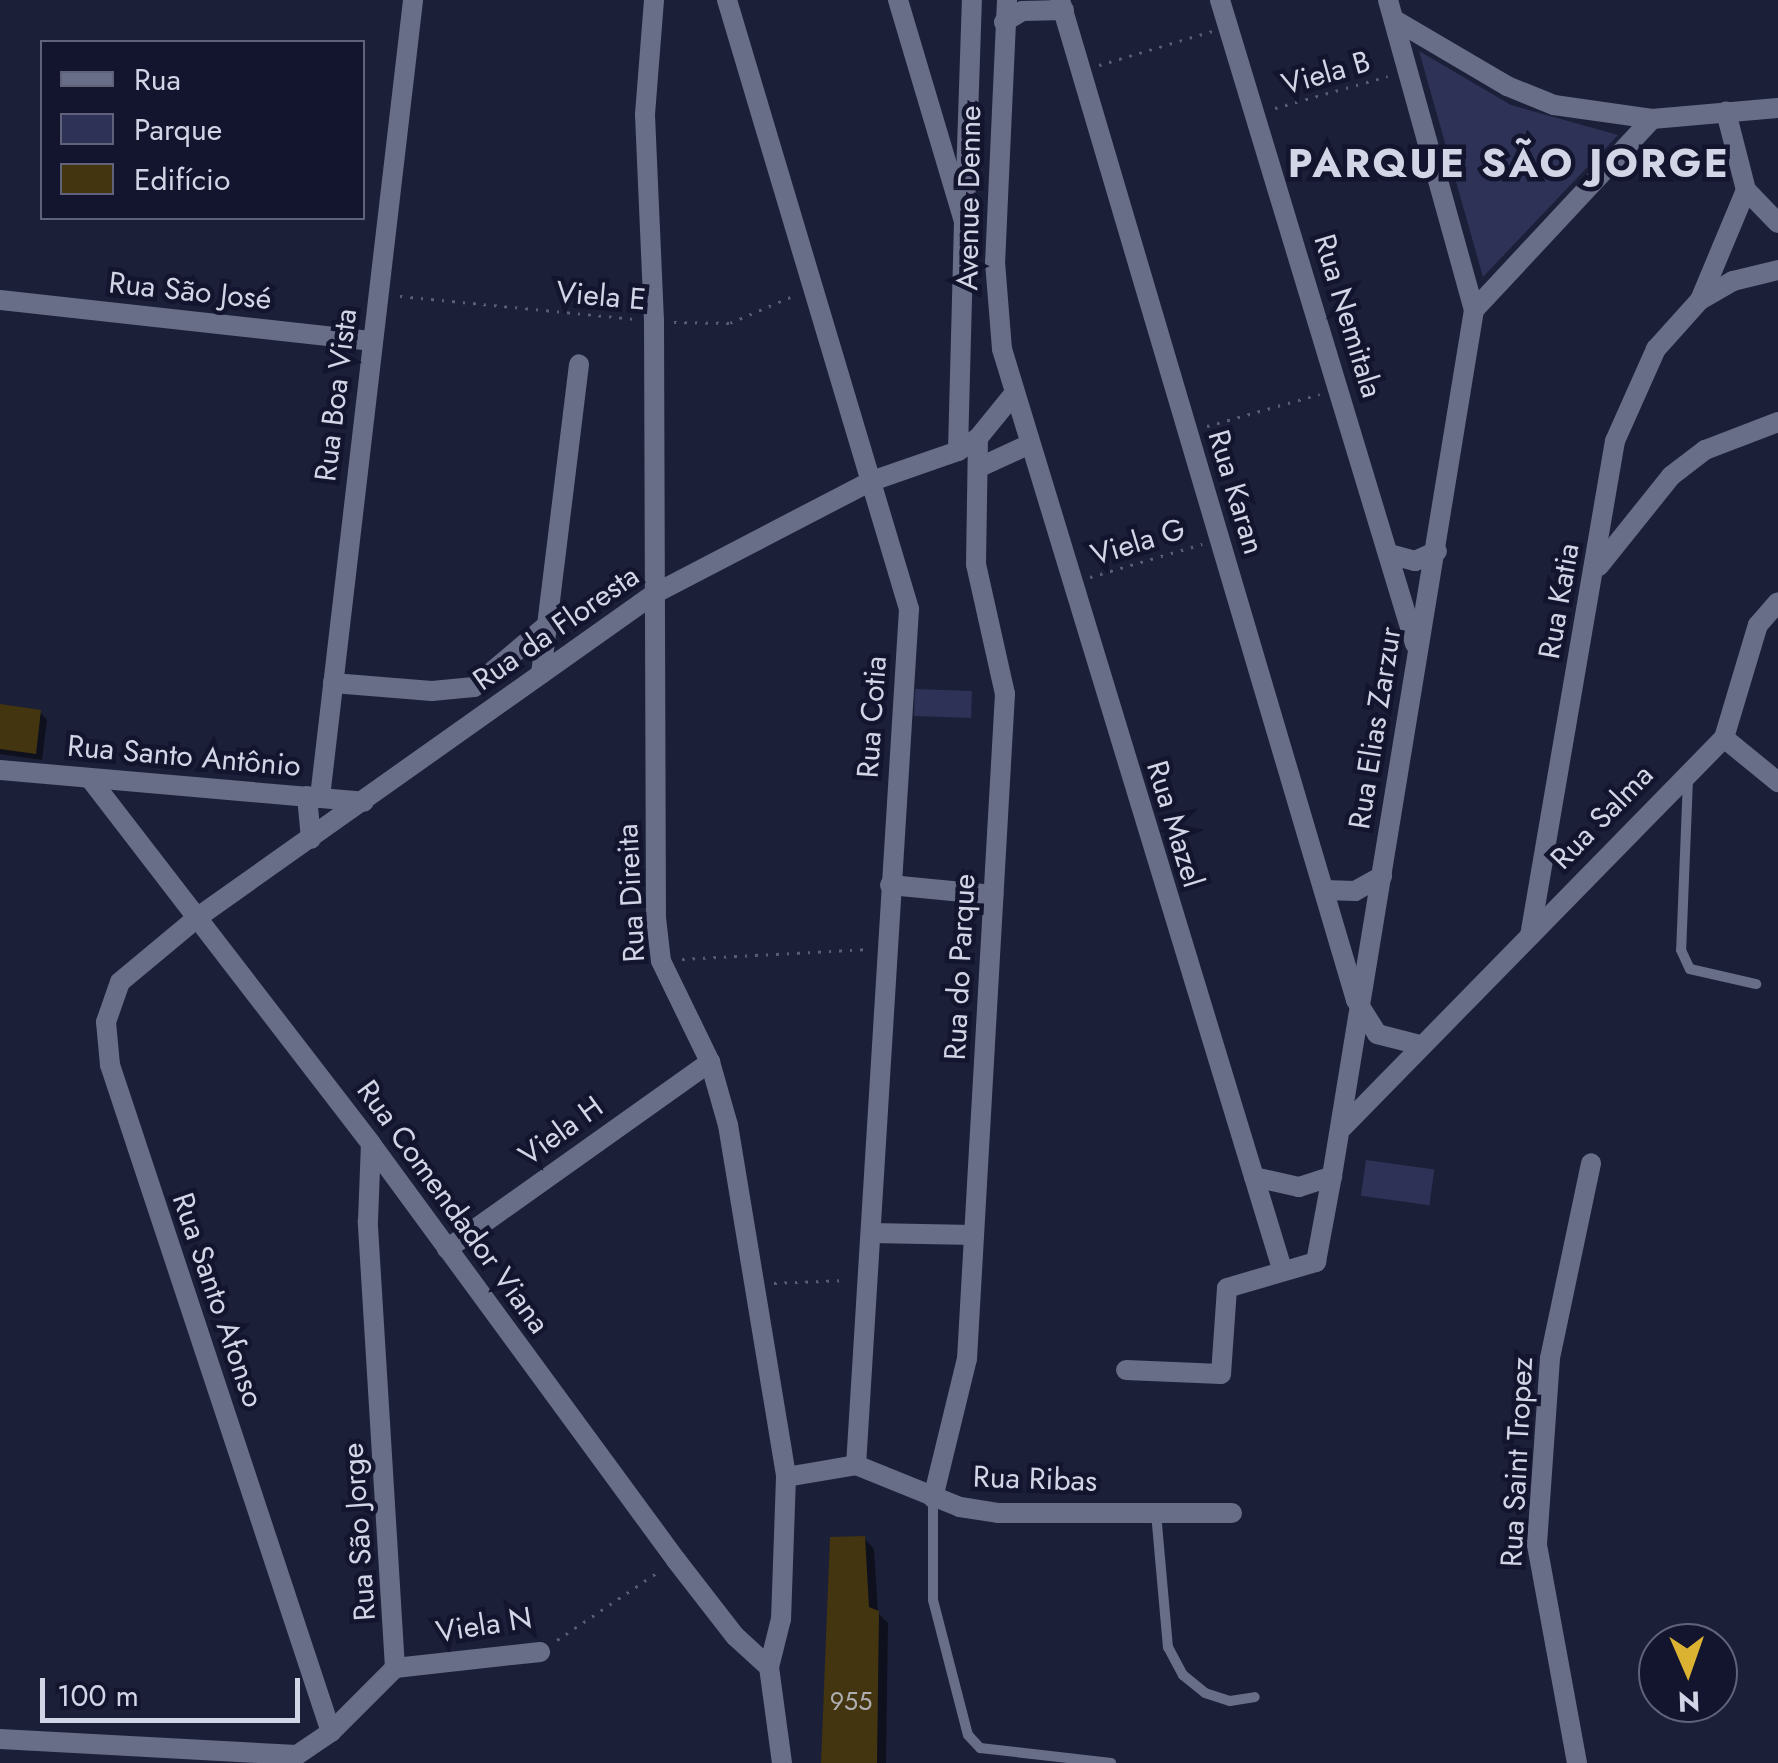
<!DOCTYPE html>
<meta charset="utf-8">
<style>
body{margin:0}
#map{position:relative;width:1778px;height:1763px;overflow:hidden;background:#1c1f38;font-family:Jost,sans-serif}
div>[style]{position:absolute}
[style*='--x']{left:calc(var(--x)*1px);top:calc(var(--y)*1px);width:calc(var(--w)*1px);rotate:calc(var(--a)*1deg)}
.green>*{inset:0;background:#2e3256;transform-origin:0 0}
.shadow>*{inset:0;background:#0007}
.building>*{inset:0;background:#43350f}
.path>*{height:2.5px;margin-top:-1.25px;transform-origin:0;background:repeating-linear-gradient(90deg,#595c72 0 2.5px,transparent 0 10.5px)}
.lane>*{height:10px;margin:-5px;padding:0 5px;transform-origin:5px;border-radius:5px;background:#686d88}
.street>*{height:20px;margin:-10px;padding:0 10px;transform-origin:10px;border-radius:10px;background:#686d88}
span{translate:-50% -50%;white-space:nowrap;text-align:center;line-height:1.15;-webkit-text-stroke:9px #13152e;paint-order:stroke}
.number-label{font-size:25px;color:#aeadb0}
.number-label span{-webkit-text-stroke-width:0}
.street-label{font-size:30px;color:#d2d5e6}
.district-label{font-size:40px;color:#d2d5e6;font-weight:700;letter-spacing:2.5px}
.legend{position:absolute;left:40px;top:40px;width:325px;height:180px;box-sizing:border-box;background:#13152e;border:2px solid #5f6278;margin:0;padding:12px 18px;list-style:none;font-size:30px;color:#d2d5e6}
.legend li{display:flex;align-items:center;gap:20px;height:50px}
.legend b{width:50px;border:2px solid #5f6278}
.north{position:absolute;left:1638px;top:1623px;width:100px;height:100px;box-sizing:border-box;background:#13152e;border:2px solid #5f6278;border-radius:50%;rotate:178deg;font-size:28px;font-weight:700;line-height:40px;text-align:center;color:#d2d5e6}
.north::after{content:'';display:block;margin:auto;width:35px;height:45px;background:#dcb233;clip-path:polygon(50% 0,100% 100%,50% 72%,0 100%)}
.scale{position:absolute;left:40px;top:1678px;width:260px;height:45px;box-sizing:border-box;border:5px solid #d2d5e6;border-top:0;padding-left:12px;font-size:30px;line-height:35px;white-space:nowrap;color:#d2d5e6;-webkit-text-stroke:8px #13152e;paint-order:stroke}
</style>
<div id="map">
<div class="green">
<i style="clip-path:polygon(1419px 51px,1511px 105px,1618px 135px,1483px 277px)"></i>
<i style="left:915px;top:689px;width:57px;height:27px;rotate:2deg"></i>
<i style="left:1366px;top:1160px;width:69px;height:36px;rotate:8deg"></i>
</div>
<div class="shadow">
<i style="clip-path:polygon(0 707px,40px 712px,47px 720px,42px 760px,0 754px)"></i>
<i style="clip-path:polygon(864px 1538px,874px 1549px,878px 1613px,888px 1623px,886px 1763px,825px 1763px)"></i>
</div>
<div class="building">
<i style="clip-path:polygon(0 704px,41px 710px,36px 754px,0 749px)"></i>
<i style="clip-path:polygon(865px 1536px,869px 1607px,879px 1611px,877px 1763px,821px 1763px,830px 1537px)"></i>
</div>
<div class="path">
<i style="--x:1099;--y:65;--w:118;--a:-16.7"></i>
<i style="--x:1275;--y:108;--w:117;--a:-15.8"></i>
<i style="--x:400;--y:296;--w:237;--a:5.6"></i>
<i style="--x:674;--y:322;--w:56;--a:1"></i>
<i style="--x:730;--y:323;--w:71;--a:-23.3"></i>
<i style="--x:1207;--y:426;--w:117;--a:-15.8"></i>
<i style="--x:1090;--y:577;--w:117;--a:-16.4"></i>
<i style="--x:682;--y:959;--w:187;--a:-3.1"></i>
<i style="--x:774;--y:1283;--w:72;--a:-2.4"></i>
<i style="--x:557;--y:1640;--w:122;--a:-34"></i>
</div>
<div class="lane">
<i style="--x:1688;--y:779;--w:171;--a:92.3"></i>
<i style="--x:1681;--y:950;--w:21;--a:65"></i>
<i style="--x:1690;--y:969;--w:68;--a:12.8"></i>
<i style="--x:933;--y:1498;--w:102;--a:90"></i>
<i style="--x:933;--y:1600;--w:139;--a:75.5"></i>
<i style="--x:968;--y:1735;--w:18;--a:47"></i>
<i style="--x:980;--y:1748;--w:132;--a:6.5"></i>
<i style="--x:1156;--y:1513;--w:135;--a:84.9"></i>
<i style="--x:1168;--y:1647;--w:32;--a:62"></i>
<i style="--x:1183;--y:1675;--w:28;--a:39"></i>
<i style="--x:1205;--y:1693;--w:26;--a:18"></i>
<i style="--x:1230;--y:1701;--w:25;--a:-9"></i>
</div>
<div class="street">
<i style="--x:654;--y:0;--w:115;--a:94.5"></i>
<i style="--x:645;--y:115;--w:206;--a:87.5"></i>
<i style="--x:654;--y:321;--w:597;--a:89.81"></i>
<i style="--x:656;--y:918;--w:43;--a:83.4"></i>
<i style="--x:661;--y:961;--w:112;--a:64.1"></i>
<i style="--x:710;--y:1062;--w:66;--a:74.1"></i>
<i style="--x:728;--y:1125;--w:357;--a:80.6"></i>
<i style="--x:786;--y:1477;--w:142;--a:92"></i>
<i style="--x:781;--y:1619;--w:49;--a:104"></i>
<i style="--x:769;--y:1667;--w:97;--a:82.3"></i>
<i style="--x:727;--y:0;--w:636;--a:73.36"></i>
<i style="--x:909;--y:609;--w:858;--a:93.54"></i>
<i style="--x:898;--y:0;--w:232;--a:73.4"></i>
<i style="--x:964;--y:222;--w:229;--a:91.5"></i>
<i style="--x:1007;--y:0;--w:262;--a:92.6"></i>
<i style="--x:995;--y:262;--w:87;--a:85.4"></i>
<i style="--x:1002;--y:349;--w:962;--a:73.07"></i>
<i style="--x:1060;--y:0;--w:1043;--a:73.51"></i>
<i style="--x:1356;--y:1000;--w:40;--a:58"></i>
<i style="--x:1377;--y:1034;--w:44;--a:14.3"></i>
<i style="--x:1220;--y:0;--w:673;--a:73.15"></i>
<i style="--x:1388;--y:0;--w:322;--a:74.5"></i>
<i style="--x:1395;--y:20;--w:130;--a:30.5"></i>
<i style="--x:1507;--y:86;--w:51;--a:22"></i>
<i style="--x:1554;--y:105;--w:99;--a:8.1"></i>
<i style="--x:1004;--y:22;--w:21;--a:-31"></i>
<i style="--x:1022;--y:11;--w:42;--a:-1.4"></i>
<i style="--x:1746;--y:190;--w:46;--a:45.9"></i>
<i style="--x:965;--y:208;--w:208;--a:-88.1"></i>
<i style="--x:0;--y:300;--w:375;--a:6.3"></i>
<i style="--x:1700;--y:300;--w:38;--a:-30"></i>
<i style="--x:1733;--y:281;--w:46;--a:-13.7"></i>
<i style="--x:980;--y:467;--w:55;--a:-24.7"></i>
<i style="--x:1389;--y:554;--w:27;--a:15"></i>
<i style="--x:1415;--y:561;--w:24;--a:-24"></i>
<i style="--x:1599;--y:566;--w:115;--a:-51.3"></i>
<i style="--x:1671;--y:476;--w:43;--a:-37.4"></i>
<i style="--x:1705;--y:450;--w:78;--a:-21"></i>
<i style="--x:541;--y:674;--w:312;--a:-83"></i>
<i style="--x:333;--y:683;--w:99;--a:4.6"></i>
<i style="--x:432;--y:691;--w:42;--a:-5.4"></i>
<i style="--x:474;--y:687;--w:96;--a:-40.3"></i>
<i style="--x:1724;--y:738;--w:70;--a:39.2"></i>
<i style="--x:0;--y:770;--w:365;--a:5"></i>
<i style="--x:91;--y:780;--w:459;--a:52.4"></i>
<i style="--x:371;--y:1144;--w:516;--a:53.75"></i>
<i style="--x:676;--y:1560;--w:96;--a:52.2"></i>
<i style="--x:735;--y:1636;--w:46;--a:42.4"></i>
<i style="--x:307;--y:796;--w:43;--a:84.7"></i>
<i style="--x:320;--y:797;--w:802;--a:-83.34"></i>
<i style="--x:890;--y:885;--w:104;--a:5.5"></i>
<i style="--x:1324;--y:890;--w:31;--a:2"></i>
<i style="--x:1355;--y:891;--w:31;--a:-29"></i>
<i style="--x:1530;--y:936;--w:502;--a:-80.26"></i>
<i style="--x:1615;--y:441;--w:101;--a:-66"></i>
<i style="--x:1656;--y:349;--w:66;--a:-48.1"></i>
<i style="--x:1700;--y:300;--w:119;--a:-67.3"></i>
<i style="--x:1746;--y:190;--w:81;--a:-104.4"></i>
<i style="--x:1343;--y:1127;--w:545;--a:-45.6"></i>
<i style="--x:1724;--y:738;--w:118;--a:-73.3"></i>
<i style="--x:1758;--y:625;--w:30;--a:-49"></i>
<i style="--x:1254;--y:1177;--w:46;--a:12.5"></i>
<i style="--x:1299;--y:1187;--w:35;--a:-18"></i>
<i style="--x:1332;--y:1176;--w:878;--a:-80.69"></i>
<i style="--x:1474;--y:310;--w:261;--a:-47"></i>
<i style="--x:1652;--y:119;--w:126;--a:-5"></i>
<i style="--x:871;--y:1233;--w:103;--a:1.1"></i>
<i style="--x:447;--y:1249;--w:323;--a:-35.4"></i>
<i style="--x:1126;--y:1370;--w:95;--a:2.4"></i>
<i style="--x:1221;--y:1374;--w:86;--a:-86"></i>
<i style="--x:1227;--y:1288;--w:93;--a:-16.3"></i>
<i style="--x:1316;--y:1262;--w:87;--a:-79.5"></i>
<i style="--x:786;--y:1477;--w:71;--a:-9.7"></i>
<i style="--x:856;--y:1465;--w:112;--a:22"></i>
<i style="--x:960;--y:1507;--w:38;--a:9"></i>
<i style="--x:998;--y:1513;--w:234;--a:0"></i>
<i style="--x:933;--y:1498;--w:143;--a:-76.3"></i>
<i style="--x:967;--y:1359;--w:666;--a:-86.73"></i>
<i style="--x:1005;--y:694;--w:133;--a:-102.6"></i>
<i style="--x:976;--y:564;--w:126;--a:-89.1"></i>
<i style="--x:395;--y:1668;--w:146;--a:-6.3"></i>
<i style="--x:331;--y:1732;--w:703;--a:-108.33"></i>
<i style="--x:110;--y:1065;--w:43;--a:-95.3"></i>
<i style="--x:106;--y:1022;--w:42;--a:-70.7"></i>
<i style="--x:120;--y:982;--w:102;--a:-39.8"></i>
<i style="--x:198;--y:917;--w:559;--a:-35.31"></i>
<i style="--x:654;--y:594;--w:242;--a:-27.5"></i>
<i style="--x:869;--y:482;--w:94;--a:-19.2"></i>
<i style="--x:958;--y:451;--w:24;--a:-33"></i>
<i style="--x:978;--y:438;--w:55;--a:-50.9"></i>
<i style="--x:0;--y:1739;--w:297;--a:3.1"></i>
<i style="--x:297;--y:1755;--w:41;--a:-34.1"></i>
<i style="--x:331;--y:1732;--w:91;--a:-45"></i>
<i style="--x:395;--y:1668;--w:448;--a:-93.5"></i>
<i style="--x:368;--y:1221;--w:77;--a:-87.8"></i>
<i style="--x:1577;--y:1763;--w:223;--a:-100.4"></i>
<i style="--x:1537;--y:1544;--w:186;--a:-86"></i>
<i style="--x:1550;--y:1358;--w:199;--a:-78.1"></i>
</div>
<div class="number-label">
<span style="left:851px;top:1701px">955</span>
</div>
<div class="street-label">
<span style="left:1326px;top:73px;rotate:-16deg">Viela B</span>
<span style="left:969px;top:198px;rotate:-89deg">Avenue Denne</span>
<span style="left:190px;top:291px;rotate:6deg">Rua São José</span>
<span style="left:601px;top:296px;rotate:5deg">Viela E</span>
<span style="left:1348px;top:316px;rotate:73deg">Rua Nemitala</span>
<span style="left:336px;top:395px;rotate:-83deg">Rua Boa Vista</span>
<span style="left:1236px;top:492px;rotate:73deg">Rua Karan</span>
<span style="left:1138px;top:542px;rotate:-17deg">Viela G</span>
<span style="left:1559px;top:601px;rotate:-80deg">Rua Katia</span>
<span style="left:556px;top:628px;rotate:-35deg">Rua da Floresta</span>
<span style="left:872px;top:717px;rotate:-86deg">Rua Cotia</span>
<span style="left:1375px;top:728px;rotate:-81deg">Rua Elias Zarzur</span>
<span style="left:184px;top:756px;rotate:5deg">Rua Santo Antônio</span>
<span style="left:1602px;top:817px;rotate:-46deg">Rua Salma</span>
<span style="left:1175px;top:824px;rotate:73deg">Rua Mazel</span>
<span style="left:631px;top:893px;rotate:-93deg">Rua Direita</span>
<span style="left:960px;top:967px;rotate:-87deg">Rua do Parque</span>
<span style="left:561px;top:1131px;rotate:-36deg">Viela H</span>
<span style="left:453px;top:1207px;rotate:54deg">Rua Comendador Viana</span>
<span style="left:218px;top:1300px;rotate:71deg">Rua Santo Afonso</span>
<span style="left:1517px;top:1462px;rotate:-87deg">Rua Saint Tropez</span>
<span style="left:1035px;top:1479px;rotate:2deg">Rua Ribas</span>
<span style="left:359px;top:1532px;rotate:-94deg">Rua São Jorge</span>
<span style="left:484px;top:1625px;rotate:-9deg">Viela N</span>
</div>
<div class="district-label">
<span style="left:1509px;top:163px">PARQUE SÃO JORGE</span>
</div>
<ul class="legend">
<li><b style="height:12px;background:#686d88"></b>Rua</li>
<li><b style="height:28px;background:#2e3256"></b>Parque</li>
<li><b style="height:28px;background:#43350f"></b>Edifício</li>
</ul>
<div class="north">N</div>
<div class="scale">100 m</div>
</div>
